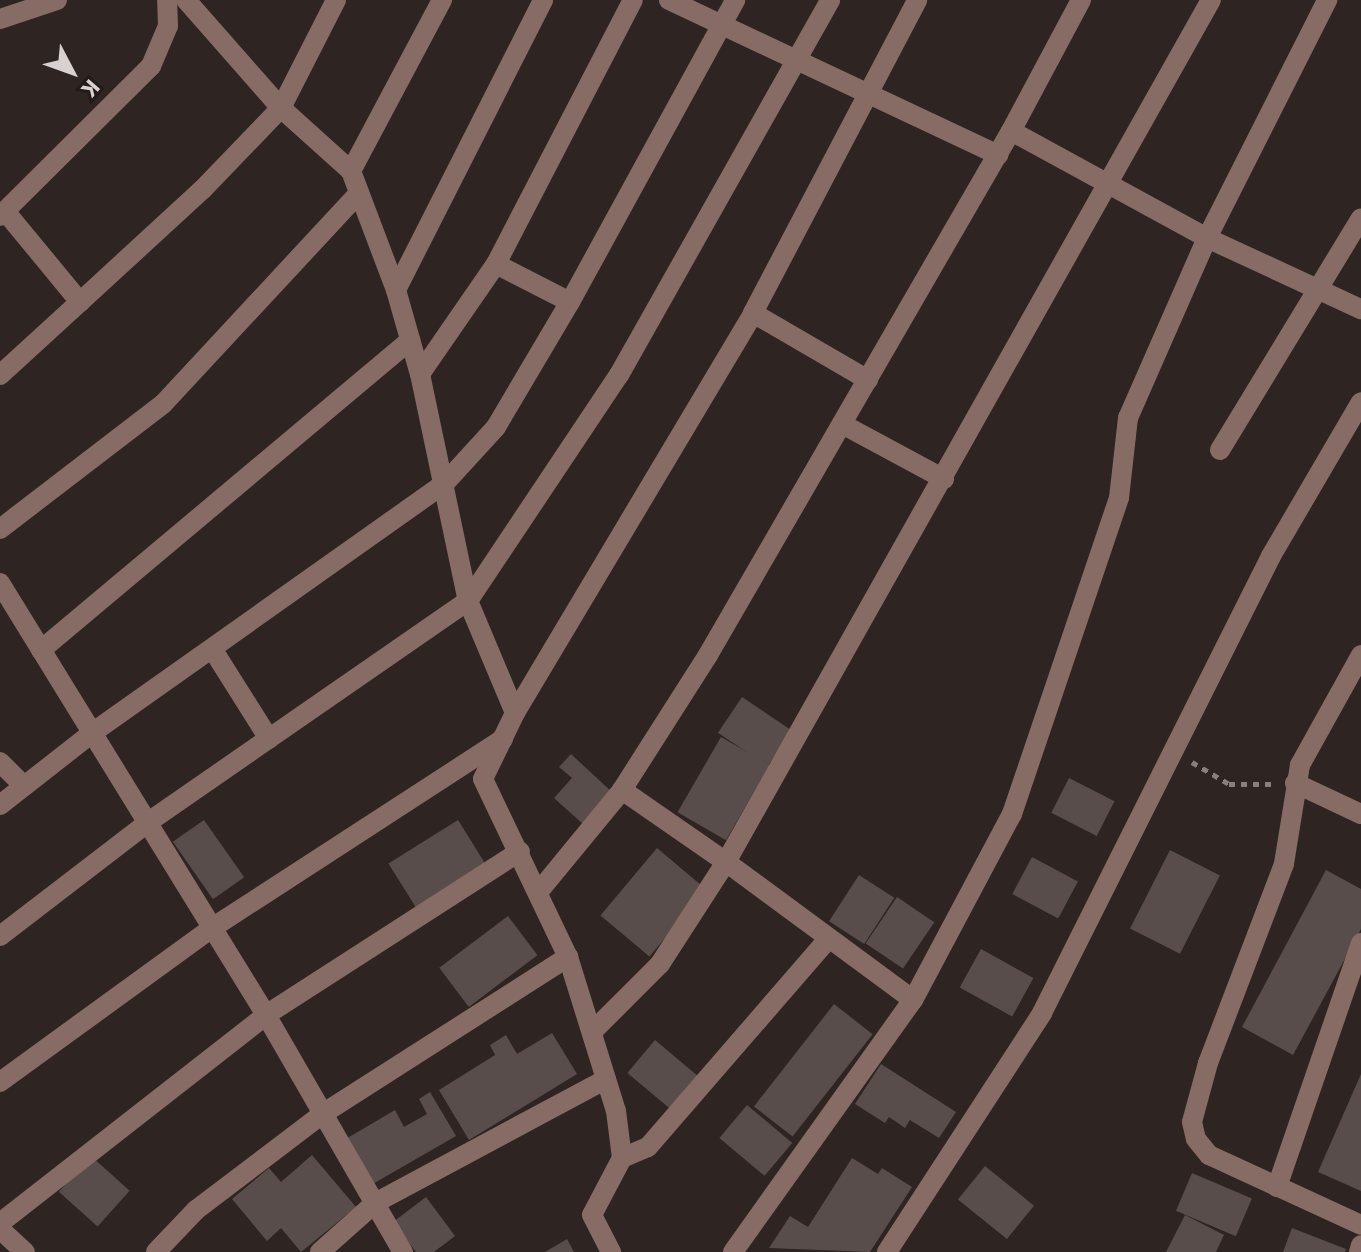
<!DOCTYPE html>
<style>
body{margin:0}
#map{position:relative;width:1361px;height:1252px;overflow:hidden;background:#2e2421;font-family:"Fira Sans",sans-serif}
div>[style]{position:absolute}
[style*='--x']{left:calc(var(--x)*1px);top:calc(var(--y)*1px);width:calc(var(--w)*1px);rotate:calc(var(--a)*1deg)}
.building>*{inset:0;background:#584d4a;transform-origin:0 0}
.path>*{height:5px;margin-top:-2.5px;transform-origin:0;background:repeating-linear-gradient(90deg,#88807d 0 6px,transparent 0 12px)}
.minor>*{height:20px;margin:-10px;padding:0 10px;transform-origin:10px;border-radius:10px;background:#876c65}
span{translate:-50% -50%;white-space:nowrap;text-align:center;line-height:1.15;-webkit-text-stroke:8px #241a17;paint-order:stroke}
.north{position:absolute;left:32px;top:32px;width:80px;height:80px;-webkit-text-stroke:6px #241a17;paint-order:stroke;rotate:131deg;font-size:22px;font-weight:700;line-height:32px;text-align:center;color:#d8d1cf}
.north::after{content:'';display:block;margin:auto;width:28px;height:36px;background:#d8d1cf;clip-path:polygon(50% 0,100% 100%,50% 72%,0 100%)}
</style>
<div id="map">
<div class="building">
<i style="left:742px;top:697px;width:60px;height:43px;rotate:34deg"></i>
<i style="left:721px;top:737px;width:56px;height:87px;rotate:30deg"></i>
<i style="clip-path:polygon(571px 754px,613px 793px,584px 825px,554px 798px,572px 778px,559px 767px)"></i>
<i style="left:1069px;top:778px;width:51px;height:39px;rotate:27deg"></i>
<i style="left:204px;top:820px;width:70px;height:38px;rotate:55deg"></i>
<i style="left:458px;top:820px;width:53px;height:82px;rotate:58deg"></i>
<i style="left:657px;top:848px;width:64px;height:88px;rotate:40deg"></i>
<i style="left:1170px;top:850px;width:56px;height:88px;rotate:27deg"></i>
<i style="left:1032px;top:857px;width:52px;height:42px;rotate:28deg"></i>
<i style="clip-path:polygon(1326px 870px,1361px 889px,1361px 929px,1293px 1055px,1242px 1027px)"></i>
<i style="left:859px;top:875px;width:42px;height:55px;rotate:33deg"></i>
<i style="left:897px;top:897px;width:45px;height:56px;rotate:34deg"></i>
<i style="left:508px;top:916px;width:49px;height:86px;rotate:53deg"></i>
<i style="left:981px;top:949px;width:60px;height:44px;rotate:29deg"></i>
<i style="left:834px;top:1004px;width:49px;height:130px;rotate:38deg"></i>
<i style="clip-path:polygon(552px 1033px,577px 1074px,469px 1140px,439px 1090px,495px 1055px,490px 1045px,506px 1035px,517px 1054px)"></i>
<i style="left:655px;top:1040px;width:59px;height:43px;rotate:40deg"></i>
<i style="clip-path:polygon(881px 1064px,956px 1112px,939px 1138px,910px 1120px,905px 1128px,889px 1117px,885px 1123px,855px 1104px)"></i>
<i style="clip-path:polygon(1361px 1074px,1361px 1191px,1318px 1172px)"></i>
<i style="clip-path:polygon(430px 1092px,456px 1136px,371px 1185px,344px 1140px,395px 1110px,404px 1127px,427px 1114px,419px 1099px)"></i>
<i style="left:747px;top:1105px;width:59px;height:43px;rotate:40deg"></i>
<i style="clip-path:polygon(312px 1155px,356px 1207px,301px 1252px,281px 1228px,267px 1241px,232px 1199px,269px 1168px,281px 1182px)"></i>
<i style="left:91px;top:1156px;width:52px;height:48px;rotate:42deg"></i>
<i style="clip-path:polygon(852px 1158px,878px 1174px,882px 1168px,912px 1187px,870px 1252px,769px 1248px,790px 1216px,808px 1227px)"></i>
<i style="left:985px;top:1166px;width:63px;height:43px;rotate:39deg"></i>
<i style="left:1192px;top:1173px;width:65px;height:41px;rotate:23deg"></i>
<i style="clip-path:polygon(426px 1197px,455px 1236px,434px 1252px,416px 1252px,393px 1222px)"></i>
<i style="clip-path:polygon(1185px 1215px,1224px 1235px,1216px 1252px,1166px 1252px)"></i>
<i style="clip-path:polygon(1292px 1228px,1346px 1249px,1345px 1252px,1283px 1252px)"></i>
<i style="clip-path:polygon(567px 1239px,574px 1252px,545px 1252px)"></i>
</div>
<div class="path">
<i style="--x:1192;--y:762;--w:43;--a:30.7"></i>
<i style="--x:1229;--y:784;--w:45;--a:0"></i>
</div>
<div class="minor">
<i style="--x:186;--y:0;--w:144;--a:48.7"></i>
<i style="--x:281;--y:108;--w:94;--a:42"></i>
<i style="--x:351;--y:171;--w:127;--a:69.3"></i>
<i style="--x:396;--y:290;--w:87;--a:74.1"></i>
<i style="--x:420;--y:374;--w:232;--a:78.1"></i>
<i style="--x:468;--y:601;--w:121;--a:67.2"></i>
<i style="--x:515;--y:713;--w:73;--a:115.9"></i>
<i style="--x:483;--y:779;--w:197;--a:64.5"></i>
<i style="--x:568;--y:957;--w:161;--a:72.7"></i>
<i style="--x:616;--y:1111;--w:47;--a:82.7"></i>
<i style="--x:622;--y:1158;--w:64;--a:117.8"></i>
<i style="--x:592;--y:1215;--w:42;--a:62.8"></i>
<i style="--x:669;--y:0;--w:364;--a:25.2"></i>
<i style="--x:1081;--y:0;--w:149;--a:118.1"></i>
<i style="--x:1011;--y:131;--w:223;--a:28.6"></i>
<i style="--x:1207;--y:238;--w:170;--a:24.8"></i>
<i style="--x:0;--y:19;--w:60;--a:-18.4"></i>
<i style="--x:351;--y:171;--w:194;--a:-62"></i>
<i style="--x:5;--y:211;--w:118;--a:50.5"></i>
<i style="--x:80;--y:302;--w:166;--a:-42.6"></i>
<i style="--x:202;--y:190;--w:114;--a:-46.1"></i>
<i style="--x:281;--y:108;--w:121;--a:-63"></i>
<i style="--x:0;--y:216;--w:213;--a:-44.8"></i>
<i style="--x:151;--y:66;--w:43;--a:-67"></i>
<i style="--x:168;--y:26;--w:26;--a:-92"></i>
<i style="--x:496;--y:264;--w:83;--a:27.2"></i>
<i style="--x:570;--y:302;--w:344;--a:-61.3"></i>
<i style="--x:396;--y:290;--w:325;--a:-63.1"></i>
<i style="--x:753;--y:313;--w:133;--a:30.2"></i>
<i style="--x:420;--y:374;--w:134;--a:-55.4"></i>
<i style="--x:496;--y:264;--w:297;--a:-62.6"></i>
<i style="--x:0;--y:375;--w:108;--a:-42.4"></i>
<i style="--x:842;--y:424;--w:116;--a:28.3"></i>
<i style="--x:1220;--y:450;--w:271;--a:-58.7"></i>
<i style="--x:0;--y:529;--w:205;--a:-37.5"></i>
<i style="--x:163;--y:404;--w:288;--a:-47.1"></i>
<i style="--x:0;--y:583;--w:507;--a:58.38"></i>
<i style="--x:266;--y:1015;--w:274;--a:60"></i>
<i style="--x:41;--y:650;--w:482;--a:-40"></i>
<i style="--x:213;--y:650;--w:105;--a:57.8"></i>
<i style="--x:1361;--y:655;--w:126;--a:119"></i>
<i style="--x:1300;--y:765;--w:100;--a:99.2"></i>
<i style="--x:1284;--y:864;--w:213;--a:110.9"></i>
<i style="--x:1208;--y:1063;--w:61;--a:105.2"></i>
<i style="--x:1192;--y:1122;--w:17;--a:77"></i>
<i style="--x:1196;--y:1139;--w:21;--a:51"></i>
<i style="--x:1209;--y:1155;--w:167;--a:24.7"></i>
<i style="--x:515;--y:713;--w:465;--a:-59.2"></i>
<i style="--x:753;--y:313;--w:353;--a:-62.3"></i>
<i style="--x:0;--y:762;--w:34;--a:45"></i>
<i style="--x:1295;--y:783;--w:73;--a:25.2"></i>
<i style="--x:622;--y:790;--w:126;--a:34.7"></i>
<i style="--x:726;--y:862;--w:989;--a:-60.64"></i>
<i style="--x:0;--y:805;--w:117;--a:-38"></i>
<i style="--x:92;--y:733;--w:431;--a:-35.3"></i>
<i style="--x:444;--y:484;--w:77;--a:-47.6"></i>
<i style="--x:496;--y:427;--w:145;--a:-59.4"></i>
<i style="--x:540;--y:890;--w:129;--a:-50.6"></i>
<i style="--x:622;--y:790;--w:160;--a:-57.5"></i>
<i style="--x:708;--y:655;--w:605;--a:-59.96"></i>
<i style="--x:0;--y:936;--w:185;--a:-37.5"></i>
<i style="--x:147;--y:823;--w:390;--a:-34.7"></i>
<i style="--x:468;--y:601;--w:272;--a:-56.3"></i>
<i style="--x:619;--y:375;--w:430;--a:-60.6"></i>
<i style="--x:594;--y:1030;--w:93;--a:-45"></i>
<i style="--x:660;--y:964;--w:121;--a:-57.1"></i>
<i style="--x:726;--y:862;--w:232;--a:36.4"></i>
<i style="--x:0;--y:1082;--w:262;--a:-36"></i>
<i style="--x:212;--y:928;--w:347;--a:-33"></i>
<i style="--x:622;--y:1158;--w:28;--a:-23"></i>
<i style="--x:648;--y:1147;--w:276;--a:-49.1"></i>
<i style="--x:1277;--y:1187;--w:258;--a:-71"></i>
<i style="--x:0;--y:1223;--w:338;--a:-38"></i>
<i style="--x:266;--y:1015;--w:302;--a:-32.8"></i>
<i style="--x:0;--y:1229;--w:34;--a:43"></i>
<i style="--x:156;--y:1252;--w:58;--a:-46.4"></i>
<i style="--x:196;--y:1210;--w:161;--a:-37.2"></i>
<i style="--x:324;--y:1113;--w:290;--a:-32.6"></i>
<i style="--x:320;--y:1252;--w:74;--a:-41.7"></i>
<i style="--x:375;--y:1203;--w:262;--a:-28.2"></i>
<i style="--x:733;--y:1252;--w:310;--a:-54.5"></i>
<i style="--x:913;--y:1000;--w:211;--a:-62"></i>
<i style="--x:1012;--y:814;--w:334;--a:-71.3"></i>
<i style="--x:1119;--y:498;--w:81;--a:-83.6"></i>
<i style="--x:1128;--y:418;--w:197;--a:-66.3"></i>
<i style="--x:1207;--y:238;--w:267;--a:-63.2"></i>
<i style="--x:887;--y:1252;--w:285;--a:-57"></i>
<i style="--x:1042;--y:1013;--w:511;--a:-63.38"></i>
<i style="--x:1271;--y:556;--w:178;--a:-59.7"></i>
<i style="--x:1359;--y:1252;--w:7;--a:-74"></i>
</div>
<div class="north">K</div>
</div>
